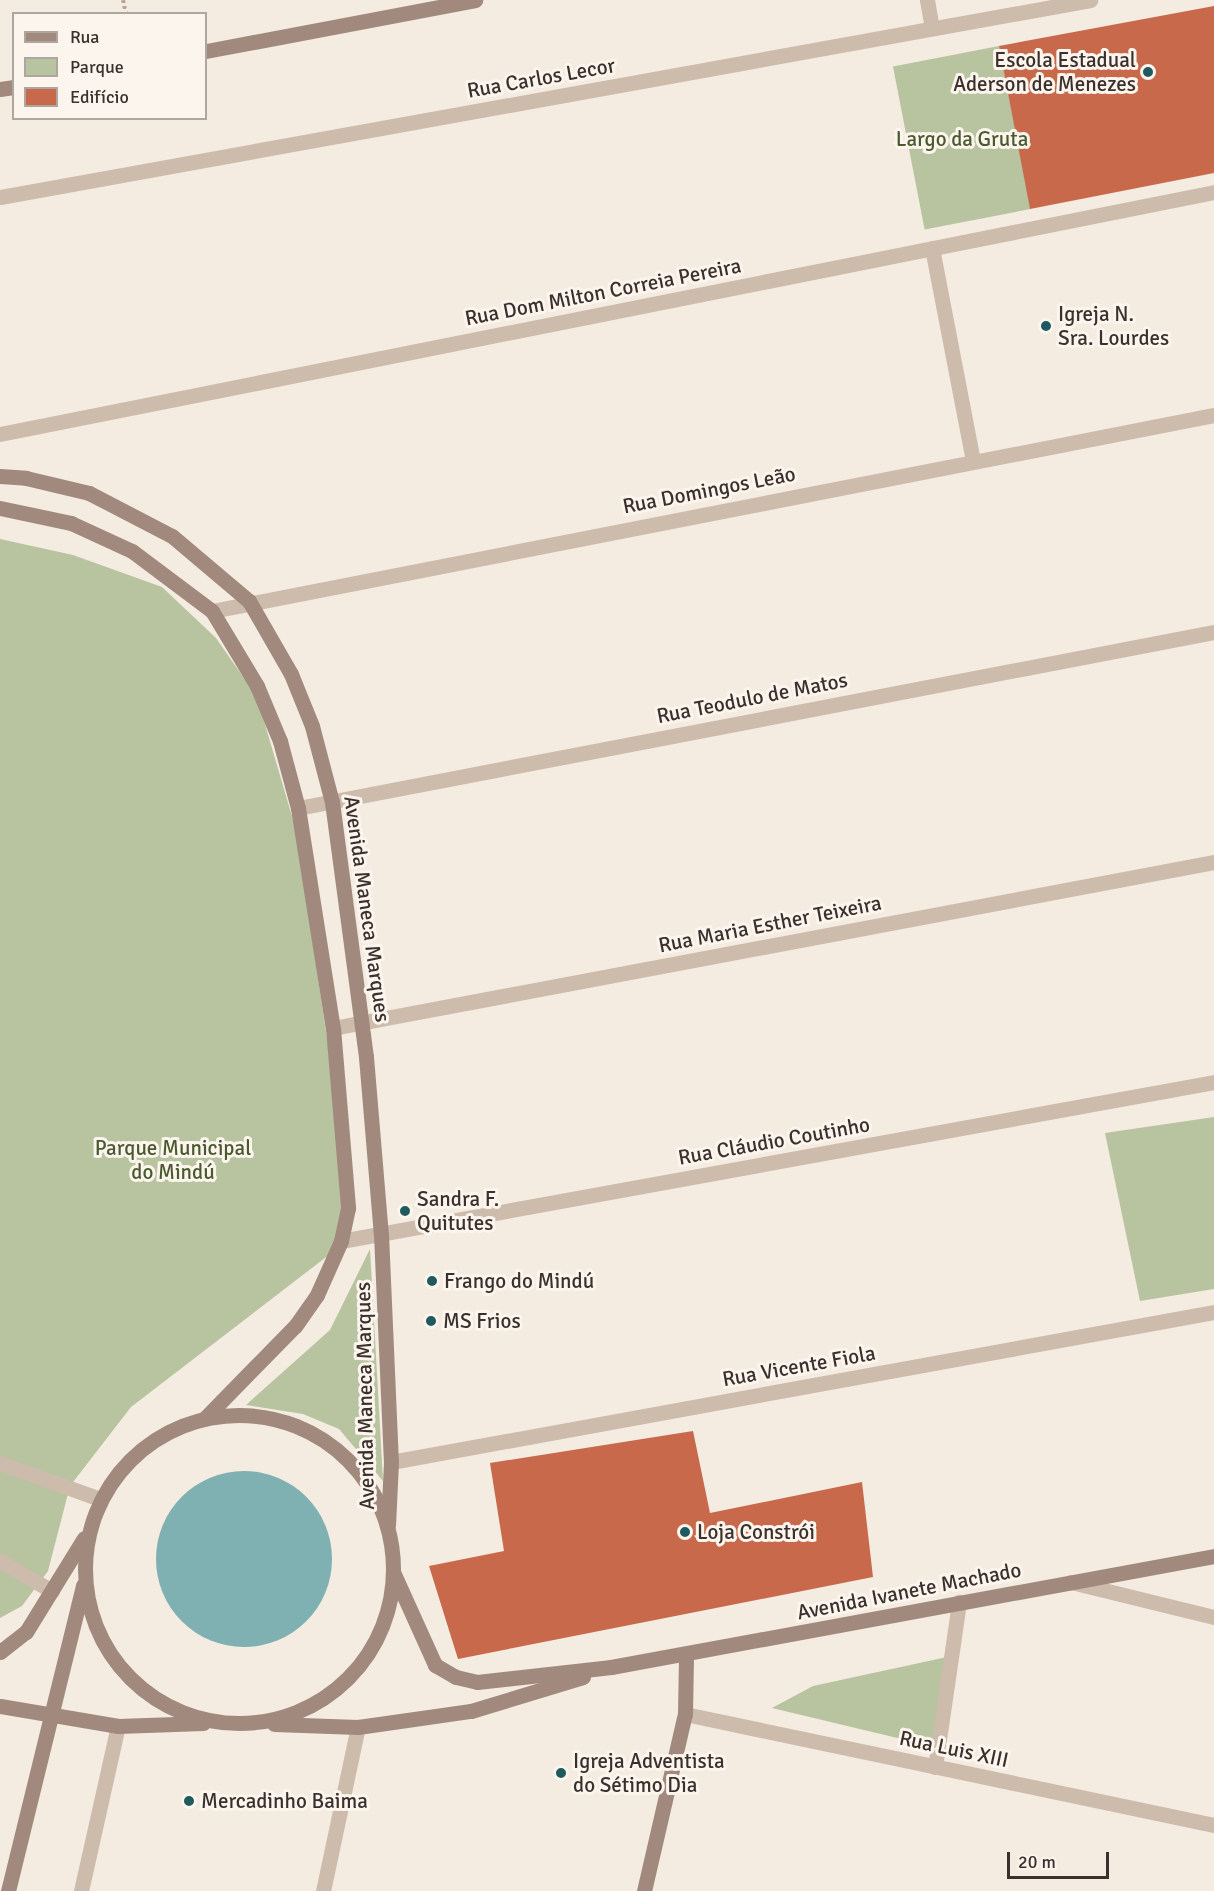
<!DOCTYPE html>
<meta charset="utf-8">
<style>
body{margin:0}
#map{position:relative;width:1214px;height:1891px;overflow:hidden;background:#f4ebe1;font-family:Signika,sans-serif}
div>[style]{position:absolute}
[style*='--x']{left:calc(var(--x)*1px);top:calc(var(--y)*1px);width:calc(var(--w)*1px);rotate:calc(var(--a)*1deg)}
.green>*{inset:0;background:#b8c4a0;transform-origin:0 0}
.water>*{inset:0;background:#7fb0b2}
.round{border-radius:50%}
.building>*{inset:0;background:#c8694b}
.path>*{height:4px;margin-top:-2px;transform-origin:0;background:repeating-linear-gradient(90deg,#b9a596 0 3px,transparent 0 6px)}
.lane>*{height:15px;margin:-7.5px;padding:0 7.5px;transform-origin:7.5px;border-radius:7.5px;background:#cdbbac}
.street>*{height:15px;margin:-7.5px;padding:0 7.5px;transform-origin:7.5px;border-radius:7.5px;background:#cdbbac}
.secondary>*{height:15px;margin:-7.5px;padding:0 7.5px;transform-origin:7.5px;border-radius:7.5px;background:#a18a7d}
.secondary>.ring{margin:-7.5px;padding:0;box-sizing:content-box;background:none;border:15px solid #a18a7d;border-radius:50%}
.dots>*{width:16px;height:16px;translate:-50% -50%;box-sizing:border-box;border:3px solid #fbf5ee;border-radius:50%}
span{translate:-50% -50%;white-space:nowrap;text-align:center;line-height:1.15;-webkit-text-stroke:6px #fbf5ee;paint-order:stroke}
.poi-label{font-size:21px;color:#3b302b}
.right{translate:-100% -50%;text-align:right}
.left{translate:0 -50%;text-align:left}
.street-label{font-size:21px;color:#3b302b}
.park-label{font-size:21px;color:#4a5a2e}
.legend{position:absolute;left:12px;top:12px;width:195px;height:108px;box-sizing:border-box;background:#fbf5ee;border:2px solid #aea6a0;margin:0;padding:8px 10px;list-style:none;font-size:18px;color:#3b302b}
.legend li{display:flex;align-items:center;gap:12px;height:30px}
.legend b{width:30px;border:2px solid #aea6a0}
.scale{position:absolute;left:1007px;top:1852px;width:102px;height:27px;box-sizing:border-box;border:3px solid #3b302b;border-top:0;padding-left:8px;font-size:18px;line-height:21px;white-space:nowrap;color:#3b302b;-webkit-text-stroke:4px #fbf5ee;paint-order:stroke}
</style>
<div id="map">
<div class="green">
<i style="left:999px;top:46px;width:166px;height:108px;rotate:79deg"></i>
<i style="clip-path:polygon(0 539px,73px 555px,162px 587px,216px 638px,257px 697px,296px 830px,348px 1180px,334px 1251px,131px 1407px,70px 1486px,48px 1571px,22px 1606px,0 1618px)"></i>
<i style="clip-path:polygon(1214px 1117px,1214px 1289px,1140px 1301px,1105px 1133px)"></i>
<i style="clip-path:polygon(370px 1249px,383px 1481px,339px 1429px,303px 1414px,246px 1405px,330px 1330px)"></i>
<i style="clip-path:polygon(947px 1657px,935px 1747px,772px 1708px,813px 1686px)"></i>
</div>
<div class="water">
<i class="round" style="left:156px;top:1471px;width:176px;height:176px"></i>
</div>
<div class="building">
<i style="clip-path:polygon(1214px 6px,1214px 173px,1030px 209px,999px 46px)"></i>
<i style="clip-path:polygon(693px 1431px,710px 1513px,862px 1482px,873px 1577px,458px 1659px,429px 1566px,504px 1551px,490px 1463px)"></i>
</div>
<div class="path">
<i style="--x:123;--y:0;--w:14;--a:78"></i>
</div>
<div class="lane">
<i style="--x:932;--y:248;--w:216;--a:79.1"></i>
<i style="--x:0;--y:1463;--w:106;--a:19.8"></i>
<i style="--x:0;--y:1561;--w:60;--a:30"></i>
<i style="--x:935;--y:1767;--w:167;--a:-81.7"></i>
<i style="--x:81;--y:1891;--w:169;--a:-77.4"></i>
</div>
<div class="street">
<i style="--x:927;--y:0;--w:28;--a:80"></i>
<i style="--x:0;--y:197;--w:1108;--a:-10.24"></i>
<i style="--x:0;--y:434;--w:1238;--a:-11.27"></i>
<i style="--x:212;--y:611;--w:1021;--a:-11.07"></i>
<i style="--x:298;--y:808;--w:933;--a:-10.88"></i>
<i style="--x:333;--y:1028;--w:897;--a:-10.67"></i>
<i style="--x:341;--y:1241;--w:887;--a:-10.32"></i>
<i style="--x:391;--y:1462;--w:837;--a:-10.33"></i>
<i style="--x:1071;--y:1582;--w:147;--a:13.8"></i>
<i style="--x:685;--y:1714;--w:541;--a:11.85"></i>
<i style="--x:323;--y:1891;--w:168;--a:-78"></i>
</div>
<div class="secondary">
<i style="--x:206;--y:51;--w:274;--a:-10.7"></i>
<i style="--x:0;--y:89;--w:14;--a:-8"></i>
<i style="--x:0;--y:476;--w:26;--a:4"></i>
<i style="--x:26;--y:478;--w:65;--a:13.4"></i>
<i style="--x:89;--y:493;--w:93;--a:27.4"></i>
<i style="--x:172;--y:536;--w:101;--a:40.2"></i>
<i style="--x:249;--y:601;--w:84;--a:60.1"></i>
<i style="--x:291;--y:674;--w:56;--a:68"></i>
<i style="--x:312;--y:726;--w:79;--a:75.3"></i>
<i style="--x:332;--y:802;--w:257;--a:82.4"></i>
<i style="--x:366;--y:1057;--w:178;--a:85.2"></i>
<i style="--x:381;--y:1234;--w:228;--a:87.5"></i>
<i style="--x:391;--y:1462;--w:63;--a:92.7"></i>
<i style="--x:0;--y:508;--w:73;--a:11.9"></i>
<i style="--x:71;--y:523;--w:67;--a:24.7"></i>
<i style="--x:132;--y:551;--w:100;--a:36.9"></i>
<i style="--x:212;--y:611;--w:87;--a:59"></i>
<i style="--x:257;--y:686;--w:60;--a:67.3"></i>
<i style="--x:280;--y:741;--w:69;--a:75"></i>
<i style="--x:298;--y:808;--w:223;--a:81"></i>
<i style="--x:333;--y:1028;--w:181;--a:85.2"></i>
<i style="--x:348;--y:1208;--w:34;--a:102"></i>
<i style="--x:341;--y:1241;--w:59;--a:114"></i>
<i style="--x:317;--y:1295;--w:38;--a:125"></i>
<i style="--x:295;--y:1326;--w:129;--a:134.4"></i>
<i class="ring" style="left:85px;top:1415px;width:293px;height:293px"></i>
<i style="--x:394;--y:1574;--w:100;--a:65.7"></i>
<i style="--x:435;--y:1665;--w:24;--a:30"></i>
<i style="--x:456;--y:1677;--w:22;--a:13"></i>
<i style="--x:477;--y:1682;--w:135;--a:-6.4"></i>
<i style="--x:611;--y:1667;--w:613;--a:-10.43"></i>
<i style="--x:0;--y:1652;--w:33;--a:-38"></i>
<i style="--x:26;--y:1632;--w:110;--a:-58.3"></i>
<i style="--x:0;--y:1706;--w:120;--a:9.6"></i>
<i style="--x:118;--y:1726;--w:85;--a:-2"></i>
<i style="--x:274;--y:1724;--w:84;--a:2"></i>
<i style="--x:358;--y:1727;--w:114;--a:-8.1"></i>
<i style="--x:471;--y:1711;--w:117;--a:-16.9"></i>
<i style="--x:8;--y:1891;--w:315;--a:-76.2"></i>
<i style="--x:644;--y:1891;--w:182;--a:-77"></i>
<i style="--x:685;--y:1714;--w:60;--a:-89"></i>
</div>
<div class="dots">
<i style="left:1148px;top:72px;background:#1f5a5e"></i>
<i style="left:1046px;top:326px;background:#1f5a5e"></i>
<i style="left:405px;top:1211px;background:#1f5a5e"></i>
<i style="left:432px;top:1281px;background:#1f5a5e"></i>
<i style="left:431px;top:1321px;background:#1f5a5e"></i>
<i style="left:685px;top:1532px;background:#1f5a5e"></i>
<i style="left:561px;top:1773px;background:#1f5a5e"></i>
<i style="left:189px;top:1801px;background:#1f5a5e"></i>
</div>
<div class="poi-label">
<span class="right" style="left:1136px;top:72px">Escola Estadual<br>Aderson de Menezes</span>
<span class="left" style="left:1058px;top:326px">Igreja N.<br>Sra. Lourdes</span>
<span class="left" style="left:417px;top:1211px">Sandra F.<br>Quitutes</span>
<span class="left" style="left:444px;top:1281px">Frango do Mindú</span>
<span class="left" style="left:443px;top:1321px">MS Frios</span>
<span class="left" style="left:697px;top:1532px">Loja Constrói</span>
<span class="left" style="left:573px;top:1773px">Igreja Adventista<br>do Sétimo Dia</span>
<span class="left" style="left:201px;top:1801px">Mercadinho Baima</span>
</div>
<div class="street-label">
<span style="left:541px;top:78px;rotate:-10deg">Rua Carlos Lecor</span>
<span style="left:603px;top:292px;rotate:-11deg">Rua Dom Milton Correia Pereira</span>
<span style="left:709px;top:490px;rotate:-11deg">Rua Domingos Leão</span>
<span style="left:752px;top:698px;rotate:-11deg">Rua Teodulo de Matos</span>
<span style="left:367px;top:909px;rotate:82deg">Avenida Maneca Marques</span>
<span style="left:770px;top:924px;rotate:-11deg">Rua Maria Esther Teixeira</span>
<span style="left:774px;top:1141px;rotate:-10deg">Rua Cláudio Coutinho</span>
<span style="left:799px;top:1366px;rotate:-10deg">Rua Vicente Fiola</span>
<span style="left:365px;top:1396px;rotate:-91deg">Avenida Maneca Marques</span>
<span style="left:909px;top:1591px;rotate:-11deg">Avenida Ivanete Machado</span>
<span style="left:954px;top:1749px;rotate:12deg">Rua Luis XIII</span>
</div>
<div class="park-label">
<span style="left:962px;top:139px">Largo da Gruta</span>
<span style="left:173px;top:1160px">Parque Municipal<br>do Mindú</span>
</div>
<ul class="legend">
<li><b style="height:8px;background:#a18a7d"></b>Rua</li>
<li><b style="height:16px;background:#b8c4a0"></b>Parque</li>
<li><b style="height:16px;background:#c8694b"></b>Edifício</li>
</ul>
<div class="scale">20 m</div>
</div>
